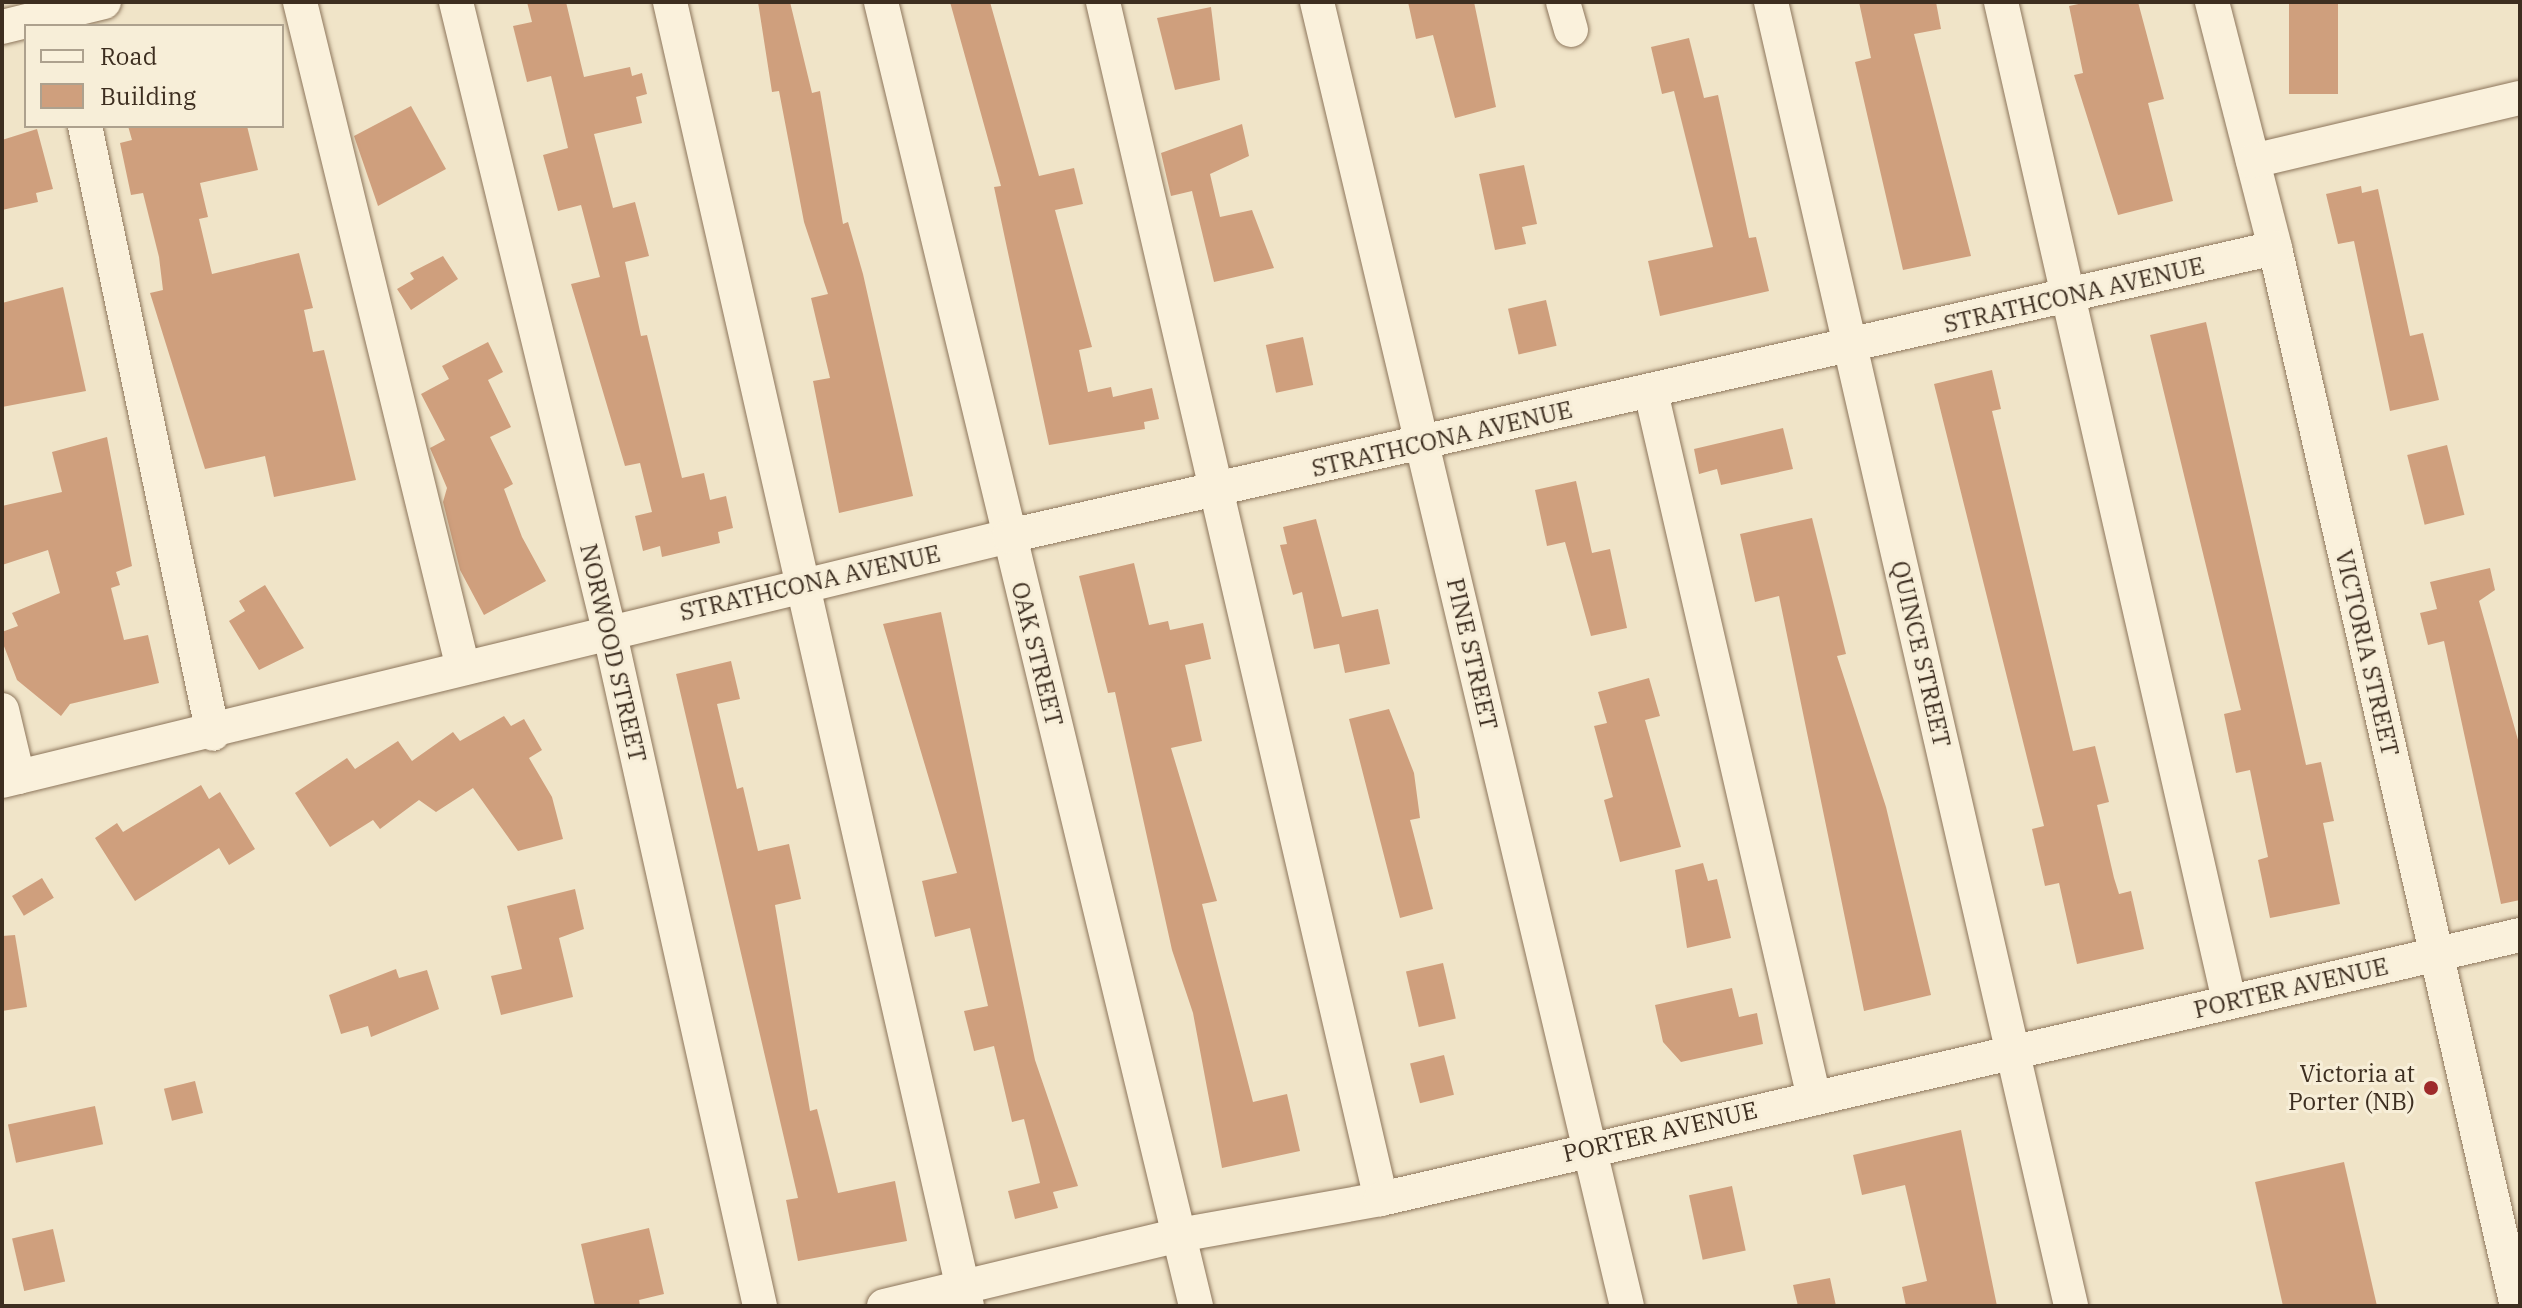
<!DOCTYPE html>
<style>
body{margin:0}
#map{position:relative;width:2522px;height:1308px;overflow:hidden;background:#f0e4c8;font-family:"IBM Plex Serif",serif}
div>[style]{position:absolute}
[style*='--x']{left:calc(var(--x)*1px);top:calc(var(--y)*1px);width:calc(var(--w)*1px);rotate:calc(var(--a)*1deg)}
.building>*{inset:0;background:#cf9f7d;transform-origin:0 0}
.roads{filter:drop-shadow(0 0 2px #8d765c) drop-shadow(0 0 2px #8d765c)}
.minor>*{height:34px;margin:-17px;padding:0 17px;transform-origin:17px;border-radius:17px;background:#faf1dc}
.dots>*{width:22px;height:22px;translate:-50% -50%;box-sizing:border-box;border:4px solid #f7eed8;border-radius:50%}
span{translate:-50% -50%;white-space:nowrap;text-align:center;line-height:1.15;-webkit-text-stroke:6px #f7eed8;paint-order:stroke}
.street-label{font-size:24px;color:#3d2e20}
.poi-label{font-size:24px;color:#3d2e20}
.right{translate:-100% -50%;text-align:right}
.frame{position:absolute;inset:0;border:4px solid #3d2e20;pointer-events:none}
.legend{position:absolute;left:24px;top:24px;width:260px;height:104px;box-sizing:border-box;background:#f7eed8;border:2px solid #ada18e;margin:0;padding:10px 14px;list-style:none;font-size:24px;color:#3d2e20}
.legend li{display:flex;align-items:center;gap:16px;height:40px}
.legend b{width:40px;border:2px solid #ada18e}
</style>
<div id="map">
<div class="building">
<i style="clip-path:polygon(527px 2px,566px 2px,584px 77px,630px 67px,632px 76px,642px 73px,647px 94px,636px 97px,642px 123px,594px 134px,613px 208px,635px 202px,649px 256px,625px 262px,641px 336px,647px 335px,682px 478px,704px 473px,710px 500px,726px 496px,733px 528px,718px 532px,720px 543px,662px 557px,660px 546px,643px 551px,635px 516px,652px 512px,640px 463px,625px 466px,571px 284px,600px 277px,581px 205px,558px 211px,543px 155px,568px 148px,551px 76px,527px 82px,513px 26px,532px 22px)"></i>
<i style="clip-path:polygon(758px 2px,790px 2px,812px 93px,820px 91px,843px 224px,848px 222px,863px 274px,913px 496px,839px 513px,813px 381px,830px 378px,811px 298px,828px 294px,804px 222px,779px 91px,772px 92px)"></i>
<i style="clip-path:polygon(950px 2px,990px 2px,1039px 176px,1074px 168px,1083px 204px,1055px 210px,1092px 347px,1079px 350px,1088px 392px,1111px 387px,1113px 397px,1152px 388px,1159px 419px,1144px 422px,1145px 429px,1049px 445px,994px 187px,1001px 186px)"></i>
<i style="clip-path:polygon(1408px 2px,1474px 2px,1496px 107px,1455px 118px,1433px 35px,1416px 39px)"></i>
<i style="clip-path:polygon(1859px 2px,1936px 2px,1941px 29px,1914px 34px,1971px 256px,1903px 270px,1855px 62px,1871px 58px)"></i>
<i style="clip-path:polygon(2088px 2px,2138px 2px,2164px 99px,2148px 103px,2173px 201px,2118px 215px,2074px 75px,2083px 73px,2069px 6px)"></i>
<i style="left:2289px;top:2px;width:49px;height:92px"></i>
<i style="clip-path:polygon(1211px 7px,1220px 80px,1175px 90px,1157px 18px)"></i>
<i style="clip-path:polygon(1689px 38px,1704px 98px,1718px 95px,1749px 238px,1756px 237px,1769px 291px,1660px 316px,1648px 261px,1713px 247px,1674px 91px,1662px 94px,1651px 47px)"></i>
<i style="clip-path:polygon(411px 106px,446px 169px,378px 206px,354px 136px)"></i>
<i style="clip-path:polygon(1242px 124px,1249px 156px,1210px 174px,1220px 217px,1252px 210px,1274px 268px,1214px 282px,1192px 191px,1171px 196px,1161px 153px)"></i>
<i style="clip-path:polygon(128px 126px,247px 126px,258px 170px,200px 183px,208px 217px,199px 219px,212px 274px,299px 253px,313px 308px,304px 310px,313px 352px,324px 350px,356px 480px,274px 497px,265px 456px,205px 469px,150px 293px,163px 290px,159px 257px,143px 193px,131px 195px,120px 143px,132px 140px)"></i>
<i style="clip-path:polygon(37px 129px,53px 189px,36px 193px,38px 202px,2px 210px,2px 140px)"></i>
<i style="clip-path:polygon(1524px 165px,1537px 224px,1522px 227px,1526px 244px,1495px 250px,1479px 174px)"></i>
<i style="clip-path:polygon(2361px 186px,2362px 193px,2378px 189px,2410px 336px,2423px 333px,2439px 400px,2390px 411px,2354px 241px,2338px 244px,2326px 194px)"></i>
<i style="clip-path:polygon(443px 256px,458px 279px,411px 310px,397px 289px,414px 279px,410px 273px)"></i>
<i style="clip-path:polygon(63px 287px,86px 391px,2px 407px,2px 303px)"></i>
<i style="left:1546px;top:300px;width:47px;height:39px;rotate:77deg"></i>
<i style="clip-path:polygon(2206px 322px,2306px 765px,2321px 762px,2334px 821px,2323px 823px,2340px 904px,2270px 918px,2258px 860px,2268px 857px,2250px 770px,2236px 773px,2224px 714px,2241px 710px,2150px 335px)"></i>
<i style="left:1303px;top:337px;width:49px;height:38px;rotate:78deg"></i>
<i style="clip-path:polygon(488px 342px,503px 372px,488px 380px,511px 427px,490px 437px,513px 484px,504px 489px,522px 537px,546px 581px,484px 615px,460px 570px,443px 502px,447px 488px,430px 448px,445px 440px,421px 394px,449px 379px,442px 366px)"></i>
<i style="clip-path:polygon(1992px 370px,2001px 409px,1992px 411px,2073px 751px,2095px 746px,2109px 802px,2097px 805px,2114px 878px,2119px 894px,2131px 891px,2144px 949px,2077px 964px,2059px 883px,2045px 886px,2032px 829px,2044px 826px,1934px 384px)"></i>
<i style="clip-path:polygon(1783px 428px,1793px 469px,1721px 485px,1717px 469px,1699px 474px,1694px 449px)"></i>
<i style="clip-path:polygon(107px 437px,132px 566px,116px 572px,120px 585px,111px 588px,124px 640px,148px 635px,159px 683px,70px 704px,61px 716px,17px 680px,2px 641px,2px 632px,18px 626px,12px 613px,60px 593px,48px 550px,2px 565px,2px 506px,62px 492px,52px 452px)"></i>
<i style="left:2447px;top:445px;width:72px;height:41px;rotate:76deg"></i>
<i style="clip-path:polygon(1576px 481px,1592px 553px,1610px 549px,1627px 628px,1591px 636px,1565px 542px,1547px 546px,1535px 490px)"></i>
<i style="clip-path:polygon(1812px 518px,1846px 654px,1837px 656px,1886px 807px,1931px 995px,1864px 1011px,1779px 596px,1755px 602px,1740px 534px)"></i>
<i style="clip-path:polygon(1316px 519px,1342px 617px,1378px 609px,1390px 664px,1345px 673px,1339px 644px,1314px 649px,1302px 592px,1293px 595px,1280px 545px,1287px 544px,1283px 527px)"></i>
<i style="clip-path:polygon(1134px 563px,1149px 625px,1168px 621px,1170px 630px,1203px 623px,1211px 659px,1185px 665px,1202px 741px,1171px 748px,1217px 901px,1202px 904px,1253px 1102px,1287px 1094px,1300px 1151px,1222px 1168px,1193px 1013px,1172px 950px,1115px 692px,1108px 693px,1079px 576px)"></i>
<i style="clip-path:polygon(2490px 568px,2495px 590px,2479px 601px,2520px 747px,2520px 900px,2501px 904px,2444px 641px,2428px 645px,2420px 613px,2437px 609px,2430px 582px)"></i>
<i style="clip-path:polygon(265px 585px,304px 648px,259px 670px,229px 621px,245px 611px,239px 601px)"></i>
<i style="clip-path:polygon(941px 612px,1035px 1060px,1078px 1186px,1053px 1192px,1058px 1208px,1015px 1219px,1008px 1191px,1040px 1183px,1024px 1119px,1012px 1122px,994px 1046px,974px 1051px,964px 1011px,988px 1006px,970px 928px,935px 937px,922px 881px,957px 873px,883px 624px)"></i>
<i style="clip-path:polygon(731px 661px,740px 699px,717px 704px,737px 789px,743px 787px,758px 851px,789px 844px,801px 899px,775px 905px,810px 1111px,817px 1109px,838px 1193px,895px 1181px,907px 1241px,798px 1261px,786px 1200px,798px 1198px,676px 674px)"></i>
<i style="clip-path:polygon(1649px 678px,1660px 716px,1645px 720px,1681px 847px,1620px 862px,1604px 800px,1613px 797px,1594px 726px,1607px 723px,1598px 692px)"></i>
<i style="clip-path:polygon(1389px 709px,1414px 773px,1420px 818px,1410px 820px,1433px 909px,1400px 918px,1349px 719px)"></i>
<i style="clip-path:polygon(504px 716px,511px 726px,524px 719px,542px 750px,529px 758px,552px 797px,563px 839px,518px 851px,473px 788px,436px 812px,419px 800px,380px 829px,373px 820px,330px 847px,295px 793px,347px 758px,355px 769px,398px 741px,412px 761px,453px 732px,460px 741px)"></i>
<i style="clip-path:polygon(201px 785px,209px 799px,220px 792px,255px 849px,229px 865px,219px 848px,135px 901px,95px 838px,117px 823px,123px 832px)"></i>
<i style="clip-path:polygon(1703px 863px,1708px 881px,1717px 879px,1731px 938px,1687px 948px,1675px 870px)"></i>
<i style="left:42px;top:878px;width:23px;height:35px;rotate:59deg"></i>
<i style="clip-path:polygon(575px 889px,584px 929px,559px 938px,573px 997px,501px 1015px,491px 976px,522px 969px,507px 906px)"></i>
<i style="clip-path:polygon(15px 935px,27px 1007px,2px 1011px,2px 936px)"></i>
<i style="left:1443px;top:963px;width:57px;height:38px;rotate:77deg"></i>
<i style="clip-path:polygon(396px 969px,399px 978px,427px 970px,439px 1009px,371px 1037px,368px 1026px,341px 1034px,329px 995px)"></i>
<i style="clip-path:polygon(1732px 988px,1739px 1017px,1757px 1013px,1763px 1044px,1681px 1062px,1663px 1042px,1655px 1005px)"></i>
<i style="left:1444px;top:1055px;width:41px;height:35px;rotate:76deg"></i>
<i style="left:195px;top:1081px;width:33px;height:32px;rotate:76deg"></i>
<i style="left:95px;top:1106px;width:39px;height:89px;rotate:78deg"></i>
<i style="clip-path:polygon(1961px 1130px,1997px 1306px,1906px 1306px,1902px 1287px,1927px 1281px,1905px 1185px,1862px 1195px,1853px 1155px)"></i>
<i style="clip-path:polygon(2344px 1162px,2377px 1306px,2283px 1306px,2255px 1182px)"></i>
<i style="left:1732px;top:1186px;width:66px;height:44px;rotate:78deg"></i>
<i style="clip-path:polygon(649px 1228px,664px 1294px,639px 1300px,640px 1306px,595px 1306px,581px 1244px)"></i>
<i style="left:53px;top:1229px;width:54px;height:42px;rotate:77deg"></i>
<i style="clip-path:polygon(1830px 1278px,1836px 1306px,1798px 1306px,1793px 1285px)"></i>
</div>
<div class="roads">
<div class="minor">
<i style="--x:300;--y:2;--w:686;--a:76.25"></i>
<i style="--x:456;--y:2;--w:646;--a:76.31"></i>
<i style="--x:609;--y:630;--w:693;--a:77.41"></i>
<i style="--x:670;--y:2;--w:1337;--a:77.17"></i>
<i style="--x:881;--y:2;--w:1342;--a:76.42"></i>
<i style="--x:1103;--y:2;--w:1229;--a:76.93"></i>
<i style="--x:1317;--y:2;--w:1340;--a:76.63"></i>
<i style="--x:1563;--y:2;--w:29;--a:74"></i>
<i style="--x:1771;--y:2;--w:1338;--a:77.04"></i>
<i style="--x:2001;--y:2;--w:1025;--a:77.14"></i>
<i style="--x:2212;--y:2;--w:254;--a:75.6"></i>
<i style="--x:2275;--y:248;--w:1085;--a:77.12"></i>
<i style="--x:2;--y:27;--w:105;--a:-13.8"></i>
<i style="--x:85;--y:126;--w:621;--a:78.11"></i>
<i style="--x:2253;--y:161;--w:274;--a:-13.3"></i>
<i style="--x:1651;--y:392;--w:725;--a:77"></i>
<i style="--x:2;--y:710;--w:69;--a:76.6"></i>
<i style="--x:2;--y:781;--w:1036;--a:-13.67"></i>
<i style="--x:1009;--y:536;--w:1298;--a:-12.82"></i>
<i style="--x:884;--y:1306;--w:303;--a:-13.5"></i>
<i style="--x:1179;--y:1235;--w:205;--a:-10.1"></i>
<i style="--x:1381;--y:1199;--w:1169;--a:-13.05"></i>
</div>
</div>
<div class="dots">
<i style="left:2431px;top:1088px;background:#9e2a2b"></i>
</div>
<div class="street-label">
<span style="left:2074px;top:295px;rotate:-13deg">STRATHCONA AVENUE</span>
<span style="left:1442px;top:439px;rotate:-13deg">STRATHCONA AVENUE</span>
<span style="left:810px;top:583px;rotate:-13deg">STRATHCONA AVENUE</span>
<span style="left:613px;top:653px;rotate:77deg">NORWOOD STREET</span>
<span style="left:2367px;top:653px;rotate:77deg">VICTORIA STREET</span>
<span style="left:1037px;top:654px;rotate:76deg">OAK STREET</span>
<span style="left:1472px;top:654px;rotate:77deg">PINE STREET</span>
<span style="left:1921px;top:654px;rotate:77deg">QUINCE STREET</span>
<span style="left:2291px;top:988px;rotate:-13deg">PORTER AVENUE</span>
<span style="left:1660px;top:1132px;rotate:-13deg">PORTER AVENUE</span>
</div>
<div class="poi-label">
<span class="right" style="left:2415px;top:1088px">Victoria at<br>Porter (NB)</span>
</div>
<div class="frame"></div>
<ul class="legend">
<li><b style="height:10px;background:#faf1dc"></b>Road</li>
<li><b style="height:22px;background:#cf9f7d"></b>Building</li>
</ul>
</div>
